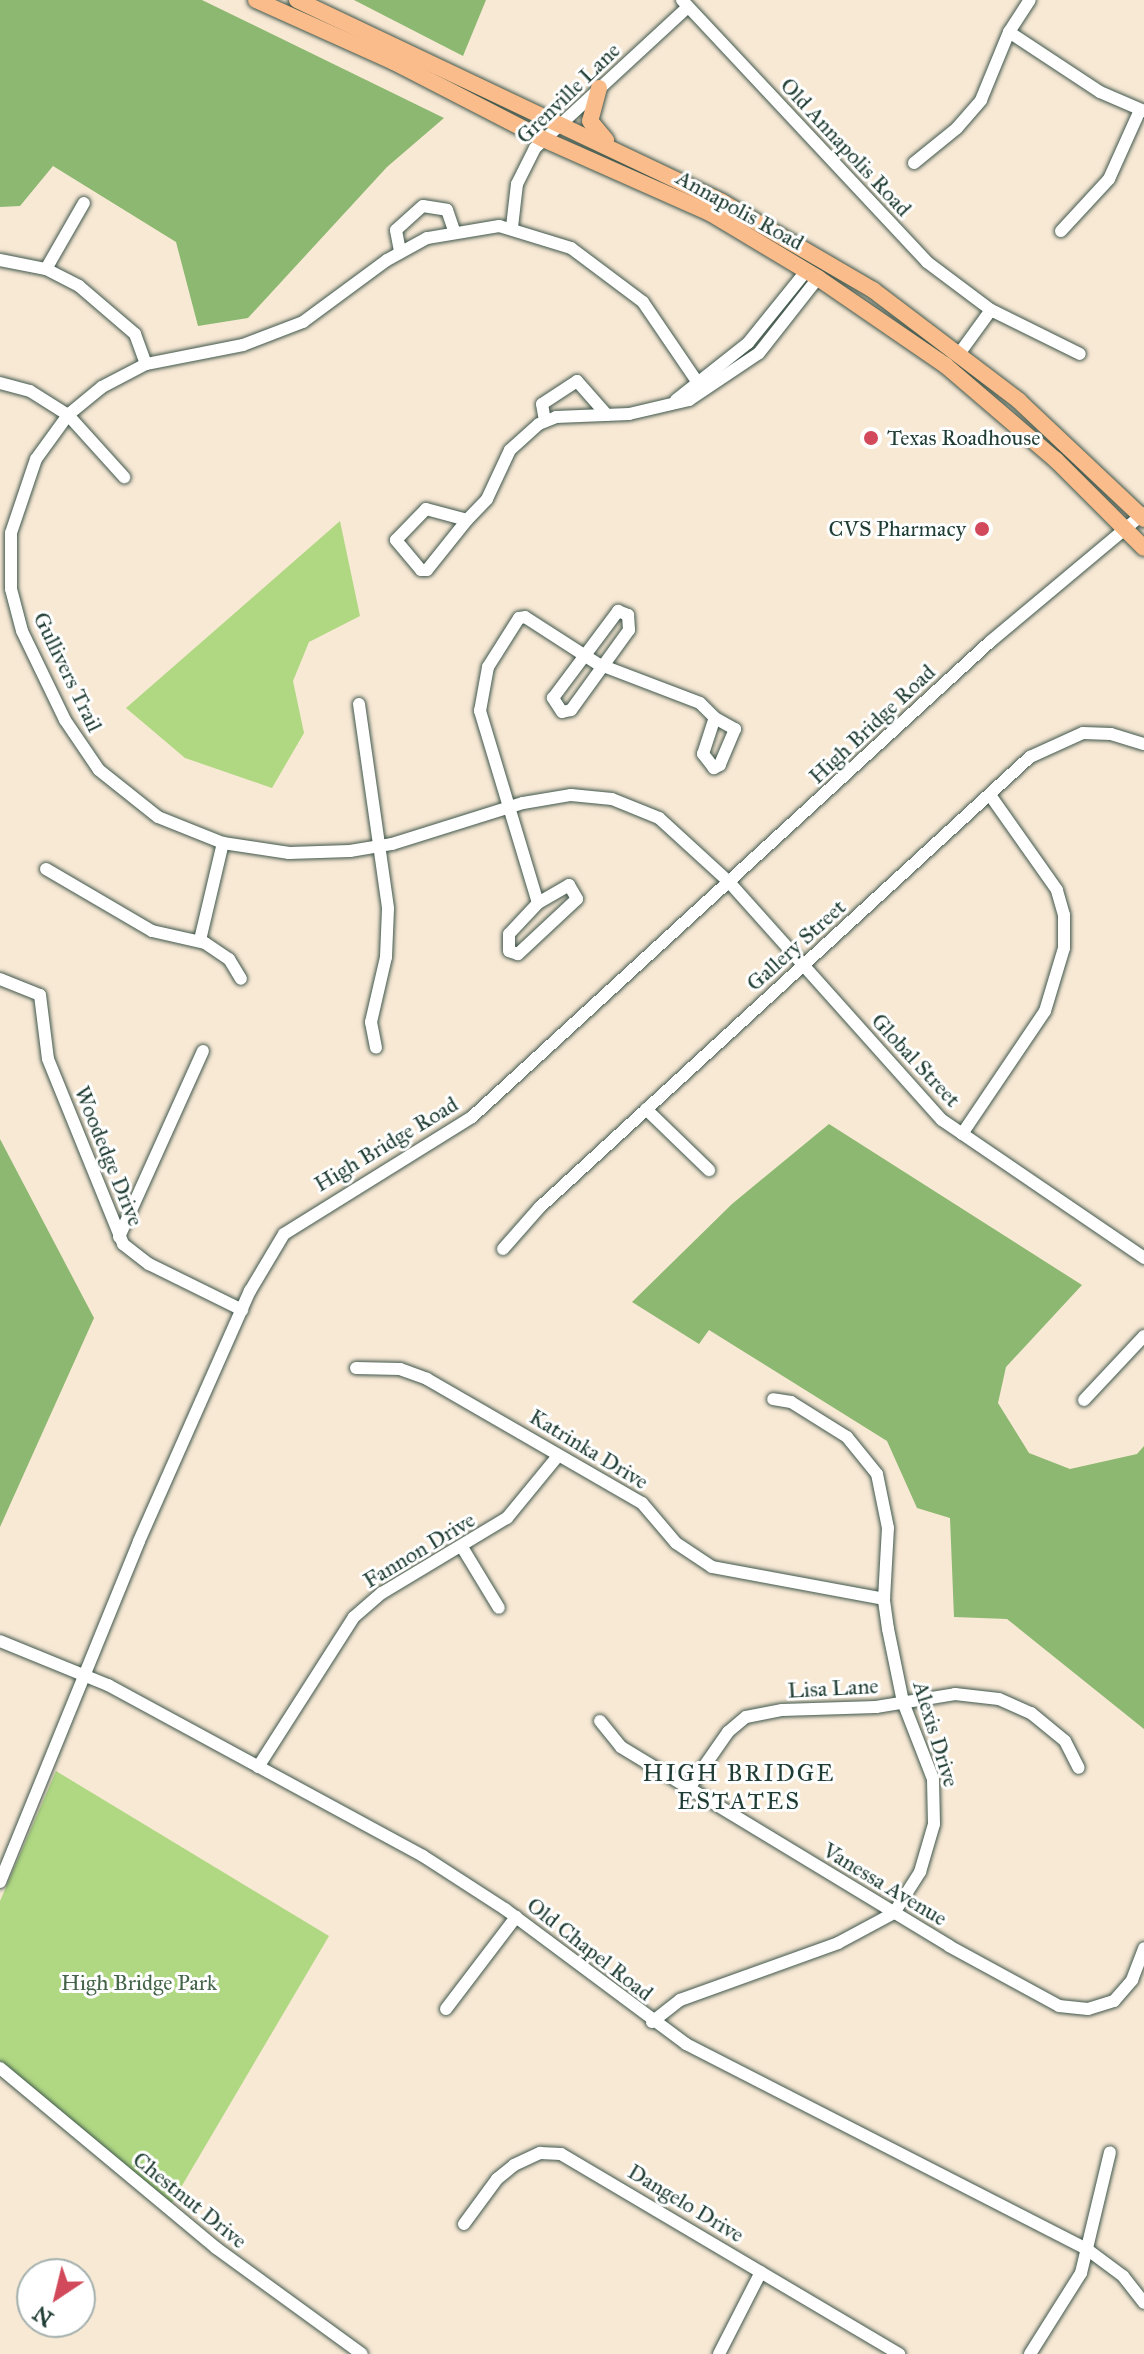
<!DOCTYPE html>
<style>
body{margin:0}
#map{position:relative;width:1144px;height:2354px;overflow:hidden;background:#f8e9d5;font-family:"IM FELL Great Primer",serif}
div>[style]{position:absolute}
[style*='--x']{left:calc(var(--x)*1px);top:calc(var(--y)*1px);width:calc(var(--w)*1px);rotate:calc(var(--a)*1deg)}
.green>*{inset:0;background:#b0d883}
.forest>*{inset:0;background:#8cb871}
.roads{filter:drop-shadow(0 0 2px #40574c) drop-shadow(0 0 2px #40574c)}
.minor>*{height:12px;margin:-6px;padding:0 6px;transform-origin:6px;border-radius:6px;background:#fff}
.major>*{height:16px;margin:-8px;padding:0 8px;transform-origin:8px;border-radius:8px;background:#f9bc8a}
.dots>*{width:22px;height:22px;translate:-50% -50%;box-sizing:border-box;border:4px solid #fff;border-radius:50%}
span{translate:-50% -50%;white-space:nowrap;text-align:center;line-height:1.15;-webkit-text-stroke:6px #fff;paint-order:stroke}
.street-label{font-size:22px;color:#1f3d34}
.poi-label{font-size:22px;color:#1f3d34}
.left{translate:0 -50%;text-align:left}
.right{translate:-100% -50%;text-align:right}
.park-label{font-size:22px;color:#436448}
.neighbourhood-label{font-size:24px;color:#1f3d34;letter-spacing:2px}
.north{position:absolute;left:16px;top:2258px;width:80px;height:80px;box-sizing:border-box;background:#fff;border:2px solid #a5b1ae;border-radius:50%;rotate:215deg;font-size:22px;font-weight:700;line-height:32px;text-align:center;color:#1f3d34}
.north::after{content:'';display:block;margin:auto;width:28px;height:36px;background:#d1495b;clip-path:polygon(50% 0,100% 100%,50% 72%,0 100%)}
</style>
<div id="map">
<div class="green">
<i style="clip-path:polygon(340px 521px,360px 616px,309px 642px,293px 681px,304px 733px,272px 788px,185px 758px,126px 708px)"></i>
<i style="clip-path:polygon(56px 1771px,329px 1936px,170px 2206px,0 2064px,0 1901px)"></i>
</div>
<div class="forest">
<i style="clip-path:polygon(0 0,202px 0,444px 118px,387px 167px,248px 318px,198px 326px,176px 242px,53px 166px,20px 206px,0 207px)"></i>
<i style="clip-path:polygon(354px 0,486px 0,463px 56px)"></i>
<i style="clip-path:polygon(829px 1124px,1082px 1285px,1006px 1367px,998px 1403px,1029px 1453px,1070px 1469px,1137px 1454px,1144px 1446px,1144px 1729px,1007px 1619px,954px 1617px,950px 1518px,917px 1508px,887px 1441px,709px 1330px,699px 1344px,632px 1302px,732px 1204px)"></i>
<i style="clip-path:polygon(0 1139px,94px 1318px,0 1527px)"></i>
</div>
<div class="roads">
<div class="minor">
<i style="--x:682;--y:0;--w:359;--a:46.9"></i>
<i style="--x:927;--y:262;--w:80;--a:36.9"></i>
<i style="--x:991;--y:310;--w:99;--a:26.3"></i>
<i style="--x:1009;--y:32;--w:109;--a:33.4"></i>
<i style="--x:1100;--y:92;--w:48;--a:23.4"></i>
<i style="--x:914;--y:163;--w:55;--a:-39.1"></i>
<i style="--x:957;--y:128;--w:37;--a:-49"></i>
<i style="--x:981;--y:100;--w:74;--a:-67.6"></i>
<i style="--x:1009;--y:32;--w:38;--a:-57"></i>
<i style="--x:512;--y:227;--w:43;--a:-83.4"></i>
<i style="--x:517;--y:184;--w:40;--a:-63.4"></i>
<i style="--x:535;--y:148;--w:208;--a:-42.7"></i>
<i style="--x:1061;--y:231;--w:71;--a:-47.3"></i>
<i style="--x:1109;--y:179;--w:76;--a:-65.8"></i>
<i style="--x:400;--y:251;--w:21;--a:-101"></i>
<i style="--x:396;--y:230;--w:36;--a:-42"></i>
<i style="--x:423;--y:206;--w:24;--a:9"></i>
<i style="--x:447;--y:210;--w:21;--a:71"></i>
<i style="--x:0;--y:260;--w:47;--a:11.1"></i>
<i style="--x:46;--y:269;--w:37;--a:27"></i>
<i style="--x:79;--y:286;--w:74;--a:40.6"></i>
<i style="--x:135;--y:334;--w:32;--a:70"></i>
<i style="--x:46;--y:269;--w:76;--a:-60.1"></i>
<i style="--x:959;--y:354;--w:54;--a:-54"></i>
<i style="--x:696;--y:380;--w:94;--a:-124.2"></i>
<i style="--x:643;--y:302;--w:90;--a:-143.1"></i>
<i style="--x:571;--y:248;--w:75;--a:-163"></i>
<i style="--x:499;--y:226;--w:73;--a:170.5"></i>
<i style="--x:427;--y:238;--w:46;--a:151.2"></i>
<i style="--x:387;--y:260;--w:104;--a:143.6"></i>
<i style="--x:303;--y:322;--w:64;--a:159"></i>
<i style="--x:243;--y:345;--w:99;--a:168.9"></i>
<i style="--x:146;--y:364;--w:50;--a:152.4"></i>
<i style="--x:102;--y:387;--w:44;--a:140.5"></i>
<i style="--x:68;--y:415;--w:54;--a:126"></i>
<i style="--x:36;--y:459;--w:78;--a:108.7"></i>
<i style="--x:11;--y:533;--w:56;--a:90"></i>
<i style="--x:11;--y:589;--w:43;--a:75.3"></i>
<i style="--x:22;--y:631;--w:99;--a:64.2"></i>
<i style="--x:65;--y:720;--w:60;--a:55.8"></i>
<i style="--x:99;--y:770;--w:75;--a:38.5"></i>
<i style="--x:158;--y:817;--w:70;--a:21.8"></i>
<i style="--x:223;--y:843;--w:67;--a:8.6"></i>
<i style="--x:289;--y:853;--w:61;--a:-1.9"></i>
<i style="--x:350;--y:851;--w:43;--a:-9.5"></i>
<i style="--x:392;--y:844;--w:137;--a:-17.4"></i>
<i style="--x:523;--y:803;--w:49;--a:-9.5"></i>
<i style="--x:571;--y:795;--w:41;--a:5.6"></i>
<i style="--x:612;--y:799;--w:51;--a:22"></i>
<i style="--x:659;--y:818;--w:95;--a:42.4"></i>
<i style="--x:729;--y:882;--w:319;--a:48.2"></i>
<i style="--x:942;--y:1120;--w:245;--a:34.3"></i>
<i style="--x:0;--y:383;--w:31;--a:15"></i>
<i style="--x:30;--y:391;--w:45;--a:32.3"></i>
<i style="--x:68;--y:415;--w:84;--a:47.9"></i>
<i style="--x:676;--y:400;--w:92;--a:-38.4"></i>
<i style="--x:748;--y:343;--w:92;--a:-51.1"></i>
<i style="--x:545;--y:421;--w:17;--a:-100"></i>
<i style="--x:542;--y:404;--w:42;--a:-33.3"></i>
<i style="--x:577;--y:381;--w:45;--a:48.6"></i>
<i style="--x:426;--y:509;--w:42;--a:15"></i>
<i style="--x:467;--y:520;--w:64;--a:128.7"></i>
<i style="--x:427;--y:570;--w:6;--a:180"></i>
<i style="--x:421;--y:570;--w:39;--a:-130"></i>
<i style="--x:396;--y:540;--w:43;--a:-45.9"></i>
<i style="--x:467;--y:520;--w:29;--a:-46"></i>
<i style="--x:487;--y:499;--w:54;--a:-64.9"></i>
<i style="--x:510;--y:450;--w:39;--a:-42"></i>
<i style="--x:539;--y:424;--w:18;--a:-22"></i>
<i style="--x:556;--y:417;--w:73;--a:-2.4"></i>
<i style="--x:629;--y:414;--w:62;--a:-13.1"></i>
<i style="--x:689;--y:400;--w:84;--a:-33.9"></i>
<i style="--x:759;--y:353;--w:95;--a:-51.8"></i>
<i style="--x:618;--y:611;--w:11;--a:22"></i>
<i style="--x:628;--y:615;--w:15;--a:86"></i>
<i style="--x:629;--y:630;--w:99;--a:125.9"></i>
<i style="--x:571;--y:710;--w:9;--a:167"></i>
<i style="--x:562;--y:712;--w:17;--a:-123"></i>
<i style="--x:553;--y:698;--w:109;--a:-53.2"></i>
<i style="--x:359;--y:704;--w:207;--a:81.9"></i>
<i style="--x:388;--y:909;--w:48;--a:92.4"></i>
<i style="--x:386;--y:957;--w:67;--a:103"></i>
<i style="--x:371;--y:1022;--w:26;--a:79"></i>
<i style="--x:715;--y:718;--w:23;--a:29"></i>
<i style="--x:735;--y:729;--w:39;--a:113"></i>
<i style="--x:720;--y:765;--w:7;--a:153"></i>
<i style="--x:714;--y:768;--w:18;--a:-128"></i>
<i style="--x:703;--y:754;--w:38;--a:-72"></i>
<i style="--x:46;--y:869;--w:123;--a:30.3"></i>
<i style="--x:152;--y:931;--w:54;--a:12.8"></i>
<i style="--x:205;--y:943;--w:29;--a:34"></i>
<i style="--x:229;--y:959;--w:23;--a:59"></i>
<i style="--x:569;--y:885;--w:16;--a:60"></i>
<i style="--x:577;--y:899;--w:81;--a:137"></i>
<i style="--x:518;--y:954;--w:9;--a:-162"></i>
<i style="--x:509;--y:951;--w:17;--a:-90"></i>
<i style="--x:509;--y:934;--w:42;--a:-46.9"></i>
<i style="--x:538;--y:903;--w:36;--a:-30"></i>
<i style="--x:538;--y:903;--w:201;--a:-106.8"></i>
<i style="--x:480;--y:711;--w:45;--a:-79.7"></i>
<i style="--x:488;--y:667;--w:58;--a:-57.7"></i>
<i style="--x:519;--y:618;--w:6;--a:-9"></i>
<i style="--x:525;--y:617;--w:87;--a:32.8"></i>
<i style="--x:598;--y:664;--w:109;--a:20.9"></i>
<i style="--x:700;--y:703;--w:21;--a:45"></i>
<i style="--x:200;--y:940;--w:100;--a:-76.7"></i>
<i style="--x:0;--y:979;--w:43;--a:21.8"></i>
<i style="--x:40;--y:995;--w:64;--a:82.9"></i>
<i style="--x:48;--y:1059;--w:200;--a:67.9"></i>
<i style="--x:123;--y:1244;--w:33;--a:38"></i>
<i style="--x:149;--y:1264;--w:104;--a:26.3"></i>
<i style="--x:646;--y:1109;--w:88;--a:44.1"></i>
<i style="--x:962;--y:1134;--w:148;--a:-56"></i>
<i style="--x:1045;--y:1011;--w:66;--a:-73.2"></i>
<i style="--x:1064;--y:948;--w:33;--a:-90"></i>
<i style="--x:1064;--y:915;--w:26;--a:-106"></i>
<i style="--x:1057;--y:890;--w:116;--a:-125.2"></i>
<i style="--x:119;--y:1237;--w:204;--a:-65.7"></i>
<i style="--x:503;--y:1249;--w:55;--a:-48.7"></i>
<i style="--x:539;--y:1208;--w:667;--a:-42.57"></i>
<i style="--x:1030;--y:757;--w:58;--a:-24.4"></i>
<i style="--x:1083;--y:733;--w:28;--a:2"></i>
<i style="--x:1111;--y:734;--w:34;--a:17"></i>
<i style="--x:356;--y:1368;--w:44;--a:1.3"></i>
<i style="--x:400;--y:1369;--w:29;--a:20"></i>
<i style="--x:427;--y:1379;--w:248;--a:30"></i>
<i style="--x:642;--y:1503;--w:52;--a:49.6"></i>
<i style="--x:676;--y:1543;--w:43;--a:33.7"></i>
<i style="--x:712;--y:1567;--w:175;--a:10.5"></i>
<i style="--x:1084;--y:1400;--w:88;--a:-46.8"></i>
<i style="--x:462;--y:1547;--w:71;--a:58.8"></i>
<i style="--x:0;--y:1641;--w:117;--a:22.2"></i>
<i style="--x:108;--y:1685;--w:358;--a:28.5"></i>
<i style="--x:423;--y:1856;--w:98;--a:32.9"></i>
<i style="--x:505;--y:1909;--w:226;--a:36.7"></i>
<i style="--x:686;--y:2044;--w:452;--a:27.1"></i>
<i style="--x:1088;--y:2250;--w:44;--a:36.6"></i>
<i style="--x:1123;--y:2276;--w:34;--a:52"></i>
<i style="--x:600;--y:1721;--w:33;--a:51"></i>
<i style="--x:621;--y:1747;--w:384;--a:31.2"></i>
<i style="--x:949;--y:1946;--w:125;--a:28.6"></i>
<i style="--x:1059;--y:2006;--w:29;--a:6"></i>
<i style="--x:1088;--y:2009;--w:27;--a:-17"></i>
<i style="--x:1114;--y:2001;--w:28;--a:-49"></i>
<i style="--x:1132;--y:1980;--w:34;--a:-69"></i>
<i style="--x:258;--y:1767;--w:178;--a:-57.4"></i>
<i style="--x:354;--y:1617;--w:37;--a:-41"></i>
<i style="--x:382;--y:1593;--w:146;--a:-31"></i>
<i style="--x:507;--y:1518;--w:80;--a:-50.6"></i>
<i style="--x:689;--y:1788;--w:68;--a:-55.1"></i>
<i style="--x:728;--y:1732;--w:23;--a:-40"></i>
<i style="--x:746;--y:1717;--w:37;--a:-11"></i>
<i style="--x:782;--y:1710;--w:94;--a:-1.8"></i>
<i style="--x:876;--y:1707;--w:80;--a:-9.3"></i>
<i style="--x:955;--y:1694;--w:44;--a:6.5"></i>
<i style="--x:999;--y:1699;--w:35;--a:24"></i>
<i style="--x:1031;--y:1713;--w:44;--a:39.5"></i>
<i style="--x:1065;--y:1741;--w:30;--a:63"></i>
<i style="--x:0;--y:1882;--w:368;--a:-67.8"></i>
<i style="--x:139;--y:1541;--w:274;--a:-66.1"></i>
<i style="--x:250;--y:1291;--w:66;--a:-59.2"></i>
<i style="--x:284;--y:1234;--w:221;--a:-31.9"></i>
<i style="--x:472;--y:1117;--w:704;--a:-42.53"></i>
<i style="--x:991;--y:641;--w:199;--a:-39.9"></i>
<i style="--x:446;--y:2009;--w:116;--a:-52.7"></i>
<i style="--x:652;--y:2022;--w:36;--a:-38"></i>
<i style="--x:680;--y:2000;--w:168;--a:-19.8"></i>
<i style="--x:838;--y:1943;--w:64;--a:-28.2"></i>
<i style="--x:894;--y:1913;--w:49;--a:-57.6"></i>
<i style="--x:920;--y:1872;--w:50;--a:-73.7"></i>
<i style="--x:934;--y:1824;--w:45;--a:-91.3"></i>
<i style="--x:933;--y:1779;--w:83;--a:-111.3"></i>
<i style="--x:903;--y:1702;--w:75;--a:-101.6"></i>
<i style="--x:888;--y:1629;--w:30;--a:-98"></i>
<i style="--x:884;--y:1599;--w:71;--a:-86.8"></i>
<i style="--x:888;--y:1528;--w:55;--a:-101.5"></i>
<i style="--x:877;--y:1474;--w:48;--a:-129"></i>
<i style="--x:847;--y:1437;--w:66;--a:-148"></i>
<i style="--x:791;--y:1402;--w:18;--a:-171"></i>
<i style="--x:0;--y:2068;--w:281;--a:39.8"></i>
<i style="--x:216;--y:2248;--w:180;--a:36"></i>
<i style="--x:464;--y:2224;--w:56;--a:-53.7"></i>
<i style="--x:497;--y:2179;--w:22;--a:-39"></i>
<i style="--x:514;--y:2165;--w:29;--a:-25"></i>
<i style="--x:540;--y:2153;--w:21;--a:3"></i>
<i style="--x:561;--y:2154;--w:393;--a:30.6"></i>
<i style="--x:719;--y:2354;--w:92;--a:-62.9"></i>
<i style="--x:1030;--y:2354;--w:96;--a:-57.8"></i>
<i style="--x:1081;--y:2273;--w:124;--a:-76.5"></i>
</div>
<div class="major">
<i style="--x:256;--y:0;--w:151;--a:24.2"></i>
<i style="--x:394;--y:62;--w:168;--a:27.3"></i>
<i style="--x:543;--y:139;--w:183;--a:23.9"></i>
<i style="--x:710;--y:213;--w:126;--a:31"></i>
<i style="--x:818;--y:278;--w:154;--a:34.4"></i>
<i style="--x:945;--y:365;--w:146;--a:40.6"></i>
<i style="--x:1056;--y:460;--w:124;--a:45"></i>
<i style="--x:297;--y:0;--w:471;--a:25.4"></i>
<i style="--x:722;--y:202;--w:175;--a:30.2"></i>
<i style="--x:873;--y:290;--w:183;--a:37.2"></i>
<i style="--x:1019;--y:401;--w:172;--a:43.3"></i>
<i style="--x:599;--y:88;--w:34;--a:105"></i>
<i style="--x:590;--y:121;--w:25;--a:50"></i>
</div>
</div>
<div class="dots">
<i style="left:871px;top:438px;background:#d1495b"></i>
<i style="left:982px;top:529px;background:#d1495b"></i>
</div>
<div class="street-label">
<span style="left:568px;top:93px;rotate:-44deg">Grenville Lane</span>
<span style="left:846px;top:147px;rotate:47deg">Old Annapolis Road</span>
<span style="left:740px;top:210px;rotate:29deg">Annapolis Road</span>
<span style="left:68px;top:672px;rotate:64deg">Gullivers Trail</span>
<span style="left:872px;top:724px;rotate:-43deg">High Bridge Road</span>
<span style="left:796px;top:945px;rotate:-42deg">Gallery Street</span>
<span style="left:916px;top:1060px;rotate:47deg">Global Street</span>
<span style="left:386px;top:1144px;rotate:-31deg">High Bridge Road</span>
<span style="left:109px;top:1156px;rotate:68deg">Woodedge Drive</span>
<span style="left:589px;top:1449px;rotate:31deg">Katrinka Drive</span>
<span style="left:419px;top:1550px;rotate:-31deg">Fannon Drive</span>
<span style="left:833px;top:1688px;rotate:-3deg">Lisa Lane</span>
<span style="left:936px;top:1734px;rotate:73deg">Alexis Drive</span>
<span style="left:885px;top:1884px;rotate:31deg">Vanessa Avenue</span>
<span style="left:590px;top:1949px;rotate:38deg">Old Chapel Road</span>
<span style="left:190px;top:2200px;rotate:39deg">Chestnut Drive</span>
<span style="left:686px;top:2203px;rotate:31deg">Dangelo Drive</span>
</div>
<div class="poi-label">
<span class="left" style="left:887px;top:438px">Texas Roadhouse</span>
<span class="right" style="left:966px;top:529px">CVS Pharmacy</span>
</div>
<div class="park-label">
<span style="left:139px;top:1983px">High Bridge Park</span>
</div>
<div class="neighbourhood-label">
<span style="left:739px;top:1788px">HIGH BRIDGE<br>ESTATES</span>
</div>
<div class="north">N</div>
</div>
